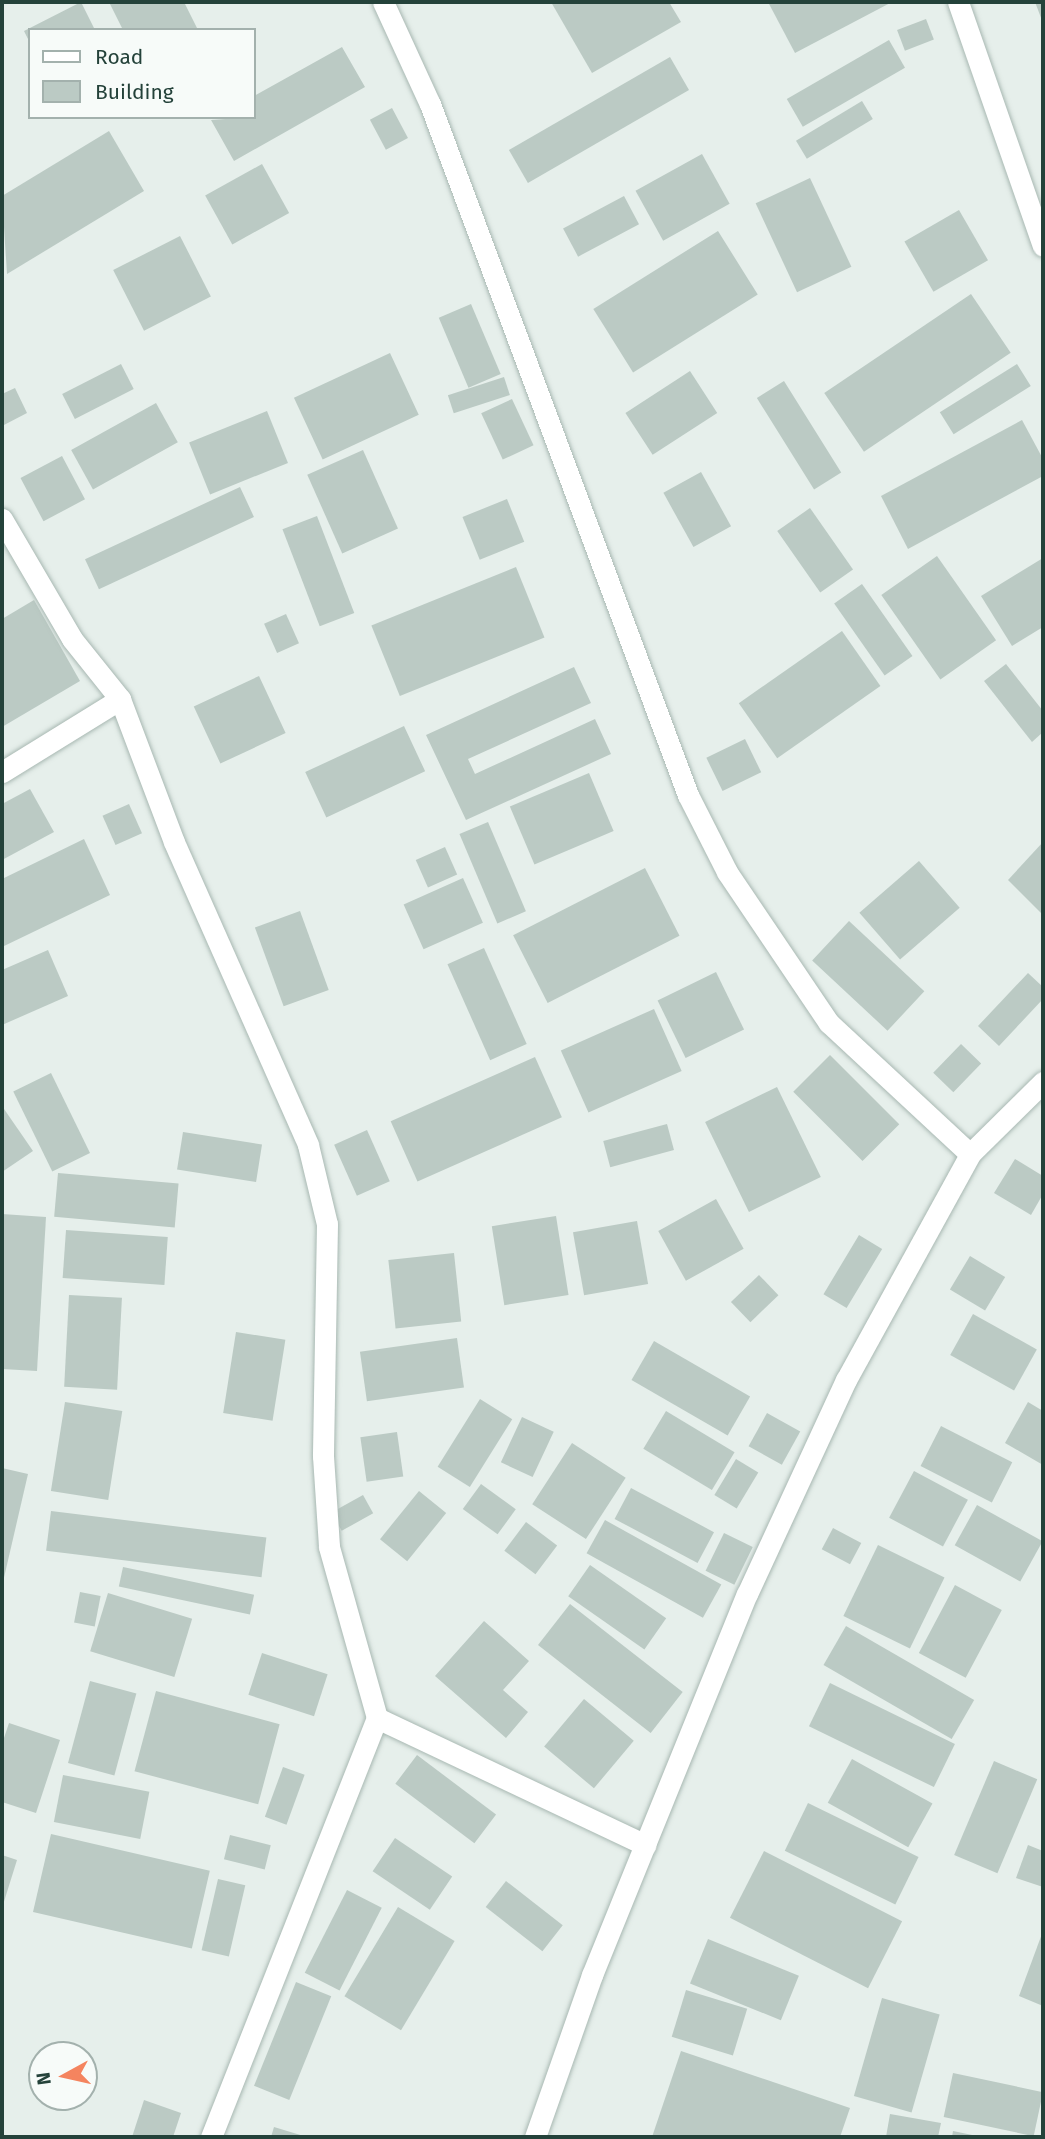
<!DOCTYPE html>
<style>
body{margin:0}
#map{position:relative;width:1045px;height:2139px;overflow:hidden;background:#e6efeb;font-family:"Fira Sans",sans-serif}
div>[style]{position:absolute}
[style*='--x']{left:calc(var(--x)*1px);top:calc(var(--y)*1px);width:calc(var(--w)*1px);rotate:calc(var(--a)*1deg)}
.building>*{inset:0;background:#bbcac4;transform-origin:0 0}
.roads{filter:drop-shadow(0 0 2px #a8b8b2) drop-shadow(0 0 2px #a8b8b2)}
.minor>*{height:21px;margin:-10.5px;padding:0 10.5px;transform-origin:10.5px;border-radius:10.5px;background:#fff}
span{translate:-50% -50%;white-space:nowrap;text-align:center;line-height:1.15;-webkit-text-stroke:6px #f7fbf9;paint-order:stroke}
.frame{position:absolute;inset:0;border:4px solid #24423a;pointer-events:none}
.legend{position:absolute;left:28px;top:28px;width:228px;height:91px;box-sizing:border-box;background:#f7fbf9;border:2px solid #a3b1ad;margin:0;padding:9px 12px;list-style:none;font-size:21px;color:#24423a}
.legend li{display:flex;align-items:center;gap:14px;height:35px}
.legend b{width:35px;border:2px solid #a3b1ad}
.north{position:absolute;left:28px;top:2041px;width:70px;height:70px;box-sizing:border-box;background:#f7fbf9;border:2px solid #a3b1ad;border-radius:50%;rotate:262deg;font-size:19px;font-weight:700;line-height:28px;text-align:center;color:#24423a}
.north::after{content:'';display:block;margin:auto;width:24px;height:32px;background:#f4845f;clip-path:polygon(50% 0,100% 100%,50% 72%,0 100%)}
</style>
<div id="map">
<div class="building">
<i style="clip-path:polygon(81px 2px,95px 30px,30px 30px,30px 43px,24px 31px)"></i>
<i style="clip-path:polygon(109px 2px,184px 2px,198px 30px,123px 30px)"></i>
<i style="clip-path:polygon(551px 2px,669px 2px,681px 22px,592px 73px)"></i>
<i style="clip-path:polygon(768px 2px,892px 2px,795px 53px)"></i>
<i style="clip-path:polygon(1035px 2px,1043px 2px,1043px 23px)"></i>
<i style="left:926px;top:19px;width:22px;height:31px;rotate:69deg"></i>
<i style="left:889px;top:40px;width:32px;height:118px;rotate:60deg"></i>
<i style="clip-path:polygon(342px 47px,365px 87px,234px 161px,211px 120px,254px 117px,254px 96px)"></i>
<i style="left:670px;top:57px;width:38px;height:186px;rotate:60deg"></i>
<i style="left:862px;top:101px;width:21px;height:77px;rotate:59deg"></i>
<i style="left:392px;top:108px;width:34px;height:25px;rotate:62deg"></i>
<i style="clip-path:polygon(109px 131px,144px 191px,7px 274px,2px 196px)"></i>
<i style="left:702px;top:154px;width:57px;height:76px;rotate:61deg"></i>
<i style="left:262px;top:164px;width:56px;height:65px;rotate:61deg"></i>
<i style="left:810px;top:178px;width:98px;height:60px;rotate:65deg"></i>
<i style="left:624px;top:196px;width:32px;height:69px;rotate:62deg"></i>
<i style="left:959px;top:210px;width:58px;height:63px;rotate:60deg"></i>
<i style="left:718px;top:231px;width:75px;height:147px;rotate:58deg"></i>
<i style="left:180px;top:236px;width:68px;height:75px;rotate:63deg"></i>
<i style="left:971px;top:294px;width:71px;height:177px;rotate:56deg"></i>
<i style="left:471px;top:304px;width:76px;height:35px;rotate:67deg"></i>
<i style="left:390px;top:353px;width:68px;height:106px;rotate:65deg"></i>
<i style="left:121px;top:364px;width:28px;height:66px;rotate:63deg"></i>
<i style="left:1017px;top:364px;width:26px;height:91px;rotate:58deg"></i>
<i style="left:690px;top:371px;width:50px;height:77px;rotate:57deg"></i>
<i style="left:504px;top:377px;width:19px;height:59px;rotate:72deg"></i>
<i style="left:784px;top:381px;width:108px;height:32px;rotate:58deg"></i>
<i style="clip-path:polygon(15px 388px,27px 413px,2px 426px,2px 394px)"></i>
<i style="left:512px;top:399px;width:51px;height:34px;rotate:65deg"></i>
<i style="left:156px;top:403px;width:45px;height:97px;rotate:61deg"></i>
<i style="left:267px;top:411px;width:56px;height:84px;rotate:68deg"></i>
<i style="clip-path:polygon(1022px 420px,1043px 459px,1043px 476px,908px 549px,881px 496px)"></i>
<i style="left:363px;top:450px;width:86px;height:61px;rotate:66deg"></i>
<i style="left:62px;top:456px;width:49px;height:47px;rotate:62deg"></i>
<i style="left:701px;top:472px;width:62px;height:43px;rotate:61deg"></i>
<i style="left:240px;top:487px;width:33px;height:171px;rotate:65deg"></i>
<i style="left:507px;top:499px;width:46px;height:48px;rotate:68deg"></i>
<i style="left:810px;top:508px;width:75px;height:40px;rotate:55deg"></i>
<i style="left:317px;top:516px;width:104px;height:37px;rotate:69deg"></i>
<i style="left:937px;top:556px;width:103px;height:68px;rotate:55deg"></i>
<i style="clip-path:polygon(1043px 558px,1043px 627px,1012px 646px,981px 596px)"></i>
<i style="left:516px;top:567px;width:76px;height:156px;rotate:68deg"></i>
<i style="left:862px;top:584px;width:88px;height:34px;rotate:55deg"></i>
<i style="clip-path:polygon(34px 600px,80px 681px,2px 727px,2px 619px)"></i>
<i style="left:286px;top:614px;width:32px;height:24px;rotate:66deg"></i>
<i style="left:842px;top:631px;width:67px;height:126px;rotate:55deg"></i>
<i style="clip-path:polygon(1006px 664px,1043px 711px,1043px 732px,1032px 742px,984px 681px)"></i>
<i style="clip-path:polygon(574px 667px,591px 703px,468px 759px,475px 774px,595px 719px,611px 754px,466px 820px,426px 735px)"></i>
<i style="left:259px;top:676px;width:63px;height:72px;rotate:65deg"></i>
<i style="left:404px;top:726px;width:50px;height:109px;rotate:65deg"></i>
<i style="left:745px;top:739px;width:37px;height:43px;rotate:64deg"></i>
<i style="left:589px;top:773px;width:63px;height:86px;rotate:67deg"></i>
<i style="clip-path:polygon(30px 789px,54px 832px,2px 860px,2px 804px)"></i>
<i style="left:129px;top:804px;width:32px;height:29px;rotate:66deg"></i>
<i style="left:488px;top:822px;width:97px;height:31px;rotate:67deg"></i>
<i style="clip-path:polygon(84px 839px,110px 895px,2px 947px,2px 879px)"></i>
<i style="clip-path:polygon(1043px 842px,1043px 915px,1008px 880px)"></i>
<i style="left:445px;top:847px;width:30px;height:32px;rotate:66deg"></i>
<i style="left:919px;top:861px;width:62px;height:79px;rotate:49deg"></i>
<i style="left:645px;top:868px;width:76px;height:148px;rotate:63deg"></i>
<i style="left:463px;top:878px;width:49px;height:65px;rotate:66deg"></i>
<i style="left:300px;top:911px;width:84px;height:48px;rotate:70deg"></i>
<i style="left:849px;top:921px;width:103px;height:54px;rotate:43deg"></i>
<i style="left:484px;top:948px;width:105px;height:40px;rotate:66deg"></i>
<i style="clip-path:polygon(48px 950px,68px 996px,2px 1025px,2px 970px)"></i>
<i style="left:716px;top:972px;width:64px;height:65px;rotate:64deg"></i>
<i style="clip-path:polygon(1028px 973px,1043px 987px,1043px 999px,999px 1046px,978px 1026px)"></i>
<i style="left:654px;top:1009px;width:68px;height:102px;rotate:66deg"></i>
<i style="left:961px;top:1044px;width:28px;height:40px;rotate:44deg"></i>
<i style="left:830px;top:1055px;width:98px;height:52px;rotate:45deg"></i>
<i style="left:535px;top:1057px;width:66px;height:158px;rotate:66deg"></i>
<i style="left:51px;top:1073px;width:89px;height:42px;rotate:64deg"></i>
<i style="left:777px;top:1087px;width:100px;height:80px;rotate:64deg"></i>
<i style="clip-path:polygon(2px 1106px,33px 1151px,2px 1172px)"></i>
<i style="left:667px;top:1124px;width:27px;height:66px;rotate:75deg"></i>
<i style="left:367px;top:1130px;width:56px;height:36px;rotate:66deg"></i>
<i style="left:183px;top:1132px;width:80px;height:38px;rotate:9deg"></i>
<i style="clip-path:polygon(1015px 1159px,1043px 1176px,1043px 1194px,1031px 1215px,994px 1193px)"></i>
<i style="left:58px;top:1173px;width:121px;height:44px;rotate:5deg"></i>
<i style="left:716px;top:1199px;width:57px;height:66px;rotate:61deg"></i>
<i style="clip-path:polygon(2px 1214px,46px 1217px,37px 1371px,2px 1369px)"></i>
<i style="left:556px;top:1216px;width:80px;height:65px;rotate:81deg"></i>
<i style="left:637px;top:1221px;width:64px;height:65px;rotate:80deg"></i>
<i style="left:66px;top:1230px;width:102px;height:48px;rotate:4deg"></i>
<i style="left:859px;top:1235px;width:27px;height:69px;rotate:31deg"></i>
<i style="left:454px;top:1253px;width:69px;height:66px;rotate:84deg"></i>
<i style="left:970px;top:1256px;width:41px;height:39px;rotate:31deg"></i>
<i style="left:759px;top:1275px;width:28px;height:39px;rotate:46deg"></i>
<i style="left:69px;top:1295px;width:53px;height:92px;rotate:3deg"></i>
<i style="left:973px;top:1314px;width:73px;height:47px;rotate:29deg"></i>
<i style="left:236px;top:1332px;width:50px;height:82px;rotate:9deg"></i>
<i style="left:457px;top:1338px;width:50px;height:98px;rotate:82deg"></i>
<i style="left:654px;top:1341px;width:111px;height:45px;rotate:30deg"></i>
<i style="left:480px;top:1399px;width:38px;height:80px;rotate:32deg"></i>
<i style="left:65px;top:1402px;width:58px;height:90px;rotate:9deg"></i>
<i style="clip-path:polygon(1028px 1402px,1043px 1411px,1043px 1465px,1005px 1443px)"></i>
<i style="left:666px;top:1411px;width:80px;height:44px;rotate:31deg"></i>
<i style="left:767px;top:1413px;width:38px;height:38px;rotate:29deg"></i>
<i style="left:522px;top:1417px;width:35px;height:50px;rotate:25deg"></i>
<i style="left:941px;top:1426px;width:80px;height:45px;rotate:27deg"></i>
<i style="left:397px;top:1432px;width:45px;height:37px;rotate:82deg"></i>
<i style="left:572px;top:1443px;width:64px;height:73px;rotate:33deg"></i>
<i style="left:736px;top:1459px;width:26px;height:42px;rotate:31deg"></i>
<i style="clip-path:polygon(2px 1468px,28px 1474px,3px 1582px,2px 1581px)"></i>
<i style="left:914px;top:1471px;width:61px;height:53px;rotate:28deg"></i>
<i style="left:481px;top:1484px;width:43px;height:31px;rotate:36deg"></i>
<i style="left:631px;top:1488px;width:94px;height:35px;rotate:28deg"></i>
<i style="left:419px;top:1491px;width:35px;height:62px;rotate:39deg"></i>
<i style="left:363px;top:1495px;width:21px;height:36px;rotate:61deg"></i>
<i style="left:977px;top:1505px;width:75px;height:46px;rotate:29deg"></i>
<i style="left:51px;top:1511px;width:217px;height:40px;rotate:7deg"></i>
<i style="left:605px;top:1520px;width:133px;height:38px;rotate:29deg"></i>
<i style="left:526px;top:1522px;width:39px;height:36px;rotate:37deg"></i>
<i style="left:833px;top:1528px;width:32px;height:24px;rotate:28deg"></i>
<i style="left:724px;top:1533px;width:32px;height:42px;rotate:26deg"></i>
<i style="left:878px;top:1545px;width:74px;height:79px;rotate:26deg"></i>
<i style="left:590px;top:1565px;width:93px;height:38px;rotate:35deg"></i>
<i style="left:123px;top:1567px;width:134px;height:20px;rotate:12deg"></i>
<i style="left:955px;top:1585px;width:53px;height:77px;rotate:28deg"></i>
<i style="left:80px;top:1592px;width:21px;height:31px;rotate:11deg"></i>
<i style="left:108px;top:1593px;width:88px;height:61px;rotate:17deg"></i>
<i style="left:570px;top:1604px;width:143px;height:52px;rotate:38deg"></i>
<i style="clip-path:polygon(484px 1621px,529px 1661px,503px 1690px,528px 1712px,506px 1738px,435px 1676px)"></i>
<i style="left:846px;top:1626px;width:148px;height:45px;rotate:30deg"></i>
<i style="left:262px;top:1653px;width:69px;height:44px;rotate:18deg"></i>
<i style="left:90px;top:1681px;width:48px;height:85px;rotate:15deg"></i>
<i style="left:830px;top:1683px;width:139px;height:48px;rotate:26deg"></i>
<i style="left:156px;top:1691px;width:128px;height:83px;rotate:15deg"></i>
<i style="left:584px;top:1699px;width:65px;height:62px;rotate:40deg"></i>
<i style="clip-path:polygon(9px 1723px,60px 1740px,36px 1813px,2px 1802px,2px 1744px)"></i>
<i style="left:417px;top:1755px;width:99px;height:36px;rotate:37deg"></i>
<i style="left:852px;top:1759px;width:92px;height:50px;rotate:29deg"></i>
<i style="left:994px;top:1761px;width:47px;height:102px;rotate:23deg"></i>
<i style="left:283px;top:1767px;width:23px;height:53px;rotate:20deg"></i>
<i style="left:63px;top:1775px;width:88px;height:48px;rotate:11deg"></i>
<i style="left:808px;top:1803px;width:123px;height:53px;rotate:26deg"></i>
<i style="left:51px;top:1834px;width:163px;height:80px;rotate:13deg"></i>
<i style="left:230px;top:1835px;width:42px;height:25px;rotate:14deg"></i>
<i style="left:395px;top:1838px;width:69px;height:40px;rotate:34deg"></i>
<i style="clip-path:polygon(1028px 1845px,1043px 1851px,1043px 1887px,1016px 1878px)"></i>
<i style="left:764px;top:1851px;width:155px;height:75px;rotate:27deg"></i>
<i style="clip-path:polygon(2px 1855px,17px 1860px,2px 1908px)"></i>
<i style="left:218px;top:1879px;width:28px;height:73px;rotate:13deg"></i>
<i style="left:506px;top:1881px;width:72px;height:33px;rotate:38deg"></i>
<i style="left:347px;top:1890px;width:39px;height:93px;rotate:27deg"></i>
<i style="left:398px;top:1907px;width:66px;height:104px;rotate:31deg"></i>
<i style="clip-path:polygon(1043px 1931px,1043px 2006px,1019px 1996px)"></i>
<i style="left:708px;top:1939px;width:98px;height:48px;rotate:22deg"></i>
<i style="left:296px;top:1982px;width:38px;height:112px;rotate:22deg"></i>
<i style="left:686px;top:1990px;width:64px;height:49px;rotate:17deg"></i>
<i style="left:882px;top:1998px;width:60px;height:102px;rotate:16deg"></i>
<i style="clip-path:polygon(681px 2051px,850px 2108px,840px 2137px,652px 2137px)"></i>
<i style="left:953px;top:2073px;width:92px;height:45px;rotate:12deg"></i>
<i style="clip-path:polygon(144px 2100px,181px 2113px,173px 2137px,132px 2137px)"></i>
<i style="clip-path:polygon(890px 2114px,941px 2123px,938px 2137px,886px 2137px)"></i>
<i style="clip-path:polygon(274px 2127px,307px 2137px,271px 2137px)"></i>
<i style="clip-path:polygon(953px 2131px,977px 2136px,977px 2137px,952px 2137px)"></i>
</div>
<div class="roads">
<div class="minor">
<i style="--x:383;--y:2;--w:112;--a:65.3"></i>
<i style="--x:430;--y:104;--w:738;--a:69.53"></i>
<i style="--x:688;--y:795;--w:86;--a:63.1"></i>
<i style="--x:727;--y:872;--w:182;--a:56"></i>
<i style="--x:829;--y:1023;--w:192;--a:42.9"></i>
<i style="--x:958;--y:2;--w:258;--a:70.8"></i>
<i style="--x:2;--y:519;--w:139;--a:59.7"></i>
<i style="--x:72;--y:639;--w:77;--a:51.3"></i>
<i style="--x:120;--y:699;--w:153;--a:69.3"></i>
<i style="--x:174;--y:842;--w:331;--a:66.1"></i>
<i style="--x:308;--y:1145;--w:81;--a:76.5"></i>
<i style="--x:327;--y:1224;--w:232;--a:91"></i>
<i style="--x:323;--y:1456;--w:91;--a:86.2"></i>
<i style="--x:329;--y:1547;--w:178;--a:74.3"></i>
<i style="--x:377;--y:1718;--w:297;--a:25.3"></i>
<i style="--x:2;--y:772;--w:139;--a:-31.7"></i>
<i style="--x:211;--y:2137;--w:451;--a:-68.4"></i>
<i style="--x:535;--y:2137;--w:172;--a:-70.6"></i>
<i style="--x:592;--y:1975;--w:411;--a:-67.9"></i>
<i style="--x:747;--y:1594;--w:236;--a:-65.2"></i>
<i style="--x:846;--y:1380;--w:258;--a:-61.2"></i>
<i style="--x:970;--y:1154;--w:103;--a:-44.6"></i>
</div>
</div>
<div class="frame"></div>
<ul class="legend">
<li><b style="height:9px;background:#fff"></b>Road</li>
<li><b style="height:19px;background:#bbcac4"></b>Building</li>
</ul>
<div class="north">N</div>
</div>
